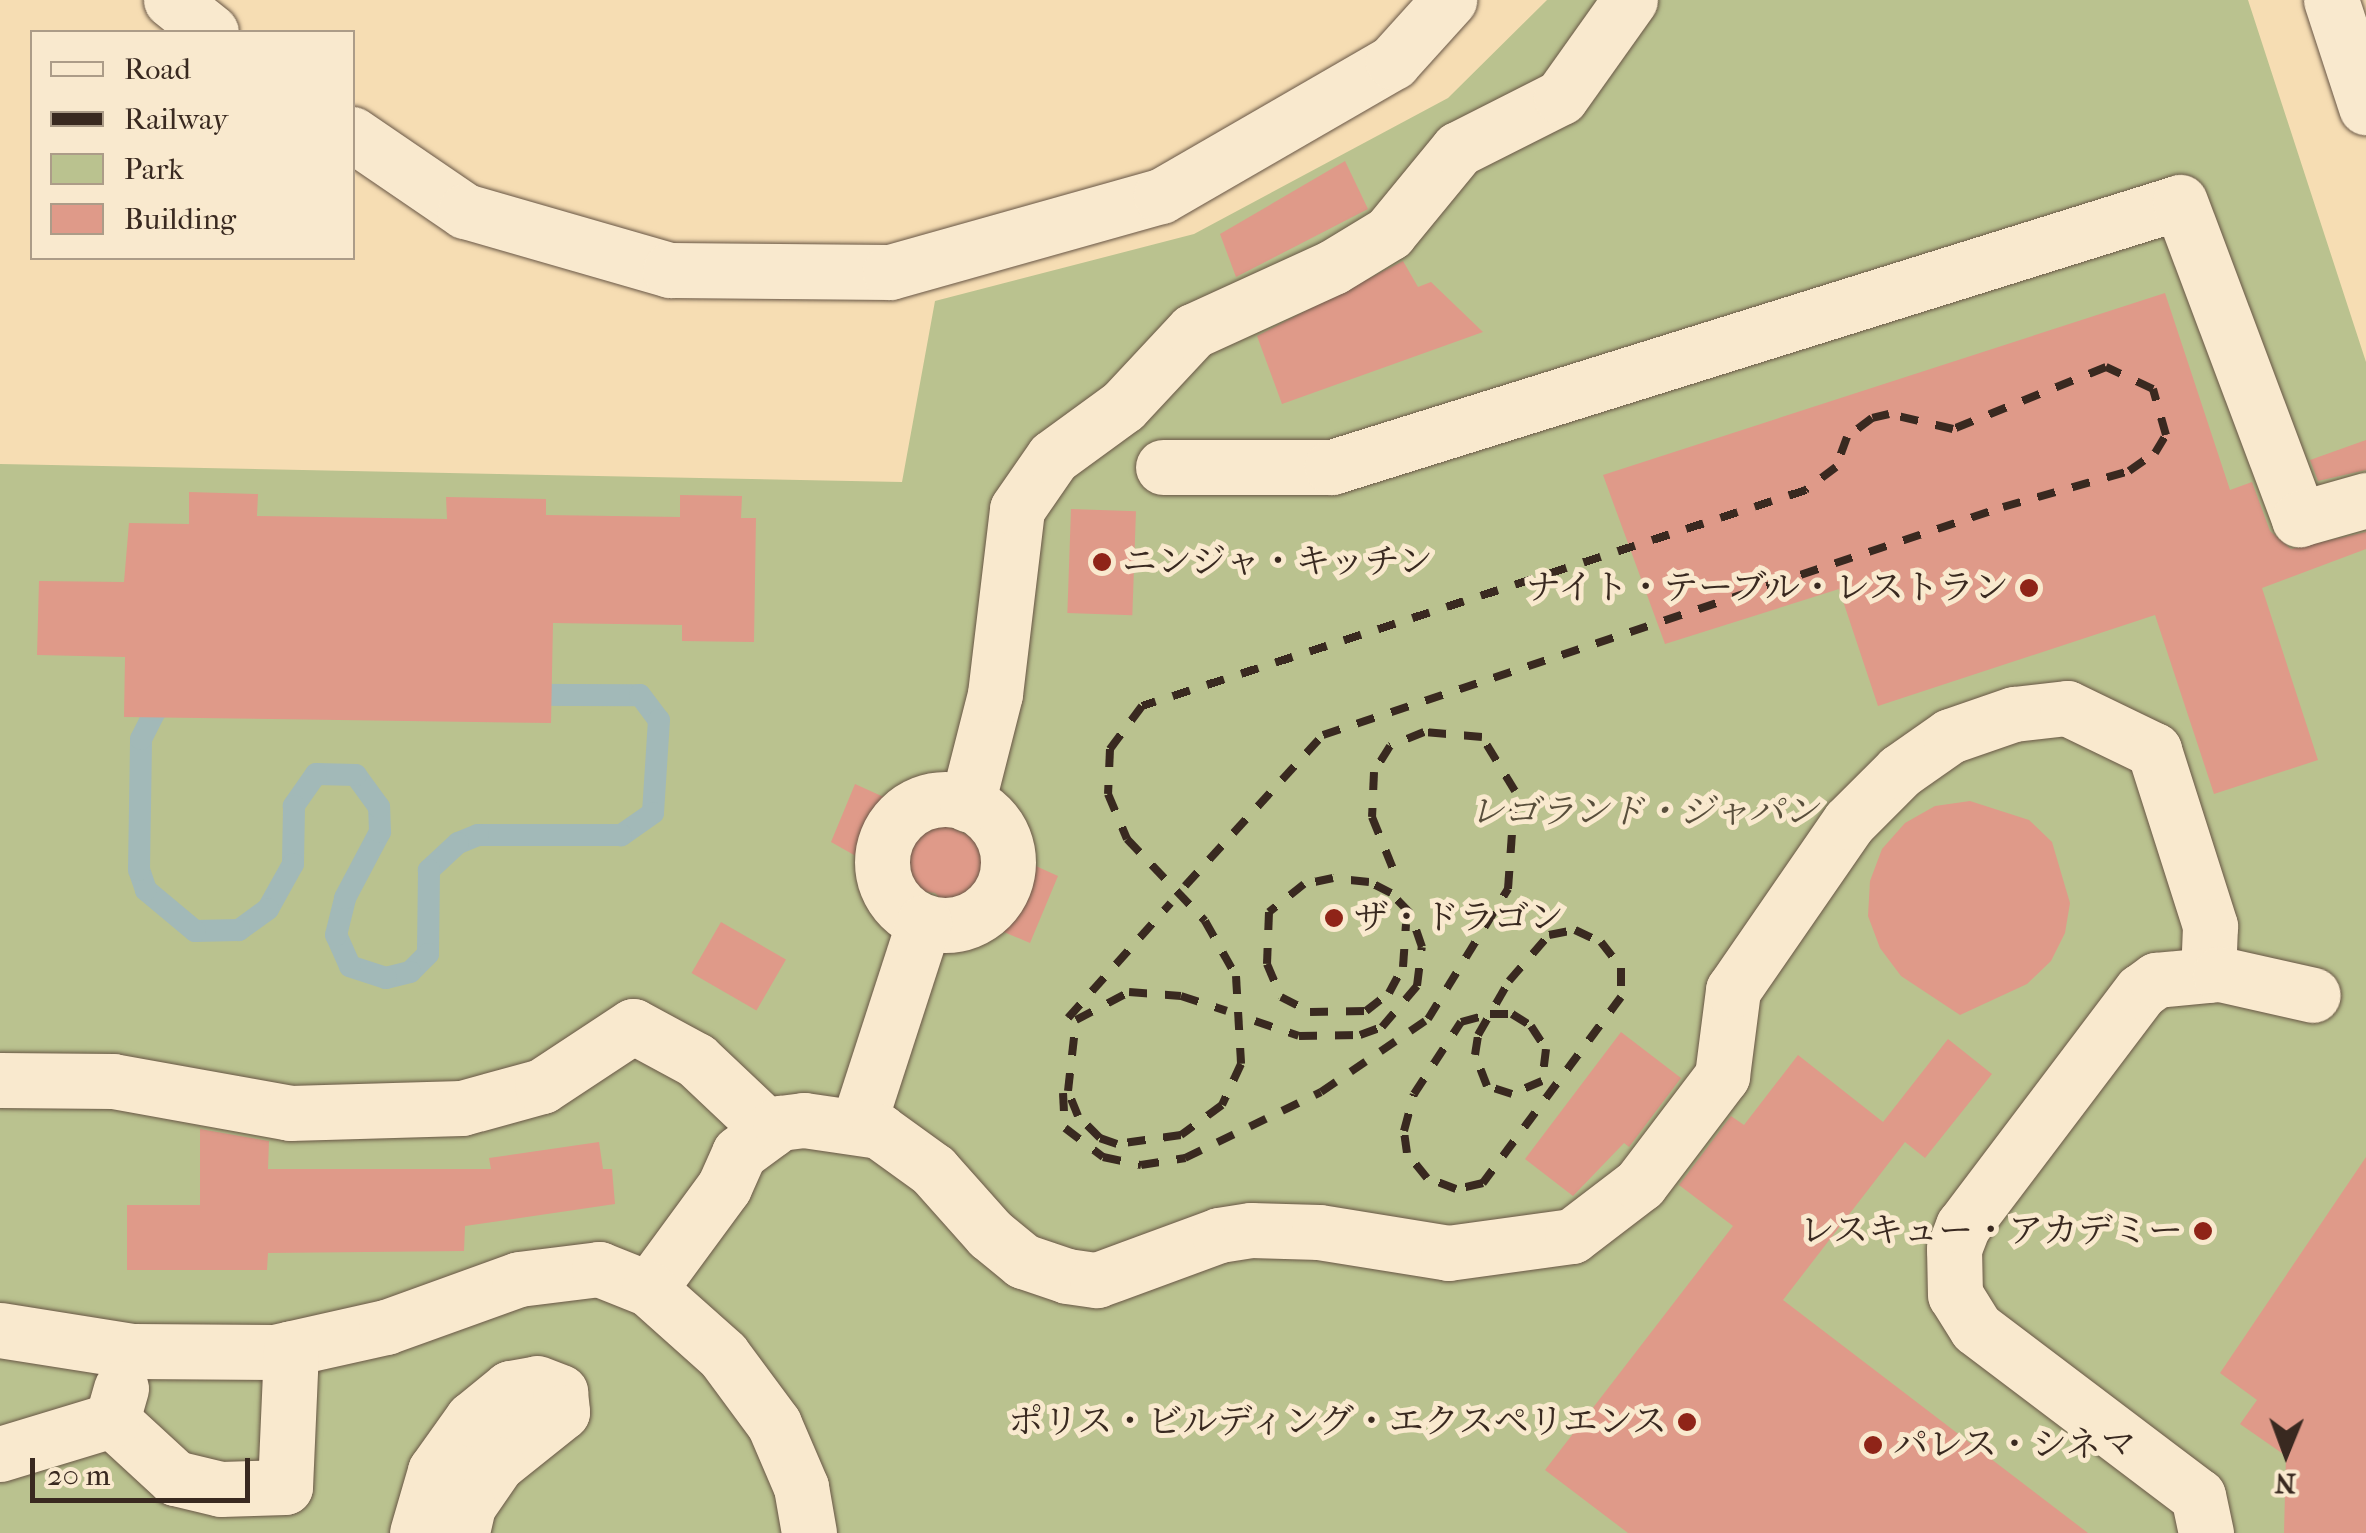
<!DOCTYPE html>
<meta charset="utf-8">
<style>
body{margin:0}
#map{position:relative;width:2366px;height:1533px;overflow:hidden;background:#f6ddb3;font-family:"IM FELL French Canon","Noto Serif JP",serif}
div>[style]{position:absolute}
[style*='--x']{left:calc(var(--x)*1px);top:calc(var(--y)*1px);width:calc(var(--w)*1px);rotate:calc(var(--a)*1deg)}
.green>*{inset:0;background:#bac28f}
.stream>*{height:22px;margin:-11px;padding:0 11px;transform-origin:11px;border-radius:11px;background:#a2b9b8}
.building>*{inset:0;background:#df9a89;transform-origin:0 0}
.roads{filter:drop-shadow(0 0 2px #685645) drop-shadow(0 0 2px #685645)}
.minor>*{height:55px;margin:-27.5px;padding:0 27.5px;transform-origin:27.5px;border-radius:27.5px;background:#f9e9ce}
.minor>.ring{margin:-27.5px;padding:0;box-sizing:content-box;background:none;border:55px solid #f9e9ce;border-radius:50%}
.rail>*{height:8px;margin-top:-4px;transform-origin:0;background:repeating-linear-gradient(90deg,#392920 0 18px,transparent 0 36px)}
.dots>*{width:28px;height:28px;translate:-50% -50%;box-sizing:border-box;border:5px solid #f9e9ce;border-radius:50%}
span{translate:-50% -50%;white-space:nowrap;text-align:center;line-height:1.15;-webkit-text-stroke:10px #f9e9ce;paint-order:stroke}
.poi-label{font-size:35px;color:#392920}
.left{translate:0 -50%;text-align:left}
.right{translate:-100% -50%;text-align:right}
.park-label{font-size:35px;color:#594f3c;font-style:italic}
.legend{position:absolute;left:30px;top:30px;width:325px;height:230px;box-sizing:border-box;background:#f9e9ce;border:2px solid #ac9c88;margin:0;padding:12px 18px;list-style:none;font-size:30px;color:#392920}
.legend li{display:flex;align-items:center;gap:20px;height:50px}
.legend b{width:50px;border:2px solid #ac9c88}
.north{position:absolute;left:2236px;top:1403px;width:100px;height:100px;-webkit-text-stroke:8px #f9e9ce;paint-order:stroke;rotate:181deg;font-size:28px;font-weight:700;line-height:40px;text-align:center;color:#392920}
.north::after{content:'';display:block;margin:auto;width:35px;height:45px;background:#392920;clip-path:polygon(50% 0,100% 100%,50% 72%,0 100%)}
.scale{position:absolute;left:30px;top:1458px;width:220px;height:45px;box-sizing:border-box;border:5px solid #392920;border-top:0;padding-left:12px;font-size:30px;line-height:35px;white-space:nowrap;color:#392920;-webkit-text-stroke:8px #f9e9ce;paint-order:stroke}
</style>
<div id="map">
<div class="green">
<i style="clip-path:polygon(1547px 0,2248px 0,2366px 362px,2366px 1533px,0 1533px,0 464px,902px 482px,935px 301px,1194px 234px,1448px 98px)"></i>
</div>
<div class="stream">
<i style="--x:187;--y:693;--w:453;--a:0.3"></i>
<i style="--x:640;--y:695;--w:31;--a:53"></i>
<i style="--x:659;--y:720;--w:93;--a:93.7"></i>
<i style="--x:653;--y:813;--w:39;--a:145"></i>
<i style="--x:621;--y:835;--w:143;--a:180"></i>
<i style="--x:478;--y:835;--w:22;--a:158"></i>
<i style="--x:458;--y:843;--w:40;--a:137"></i>
<i style="--x:429;--y:870;--w:84;--a:90.7"></i>
<i style="--x:428;--y:954;--w:25;--a:135"></i>
<i style="--x:410;--y:972;--w:25;--a:166"></i>
<i style="--x:386;--y:978;--w:38;--a:-162"></i>
<i style="--x:350;--y:966;--w:34;--a:-114"></i>
<i style="--x:336;--y:935;--w:38;--a:-76"></i>
<i style="--x:345;--y:898;--w:75;--a:-62.1"></i>
<i style="--x:380;--y:832;--w:25;--a:-92"></i>
<i style="--x:379;--y:807;--w:39;--a:-126"></i>
<i style="--x:356;--y:775;--w:40;--a:-178.6"></i>
<i style="--x:316;--y:774;--w:39;--a:125"></i>
<i style="--x:294;--y:806;--w:58;--a:91"></i>
<i style="--x:293;--y:864;--w:51;--a:119.1"></i>
<i style="--x:268;--y:909;--w:36;--a:144"></i>
<i style="--x:239;--y:930;--w:44;--a:178.7"></i>
<i style="--x:195;--y:931;--w:64;--a:-140.1"></i>
<i style="--x:146;--y:890;--w:21;--a:-109"></i>
<i style="--x:139;--y:870;--w:131;--a:-89.1"></i>
<i style="--x:141;--y:739;--w:33;--a:-63"></i>
<i style="--x:156;--y:710;--w:35;--a:-29"></i>
</div>
<div class="building">
<i style="clip-path:polygon(1345px 161px,1368px 209px,1236px 277px,1220px 234px)"></i>
<i style="clip-path:polygon(1403px 261px,1418px 287px,1431px 282px,1483px 332px,1282px 404px,1257px 336px)"></i>
<i style="clip-path:polygon(2165px 293px,2230px 490px,2252px 482px,2270px 531px,2291px 549px,2366px 532px,2366px 549px,2262px 588px,2318px 760px,2214px 794px,2155px 615px,1878px 706px,1839px 589px,1665px 644px,1603px 475px)"></i>
<i style="clip-path:polygon(2366px 440px,2366px 470px,2318px 481px,2310px 460px)"></i>
<i style="clip-path:polygon(189px 492px,258px 494px,257px 516px,447px 519px,446px 497px,546px 499px,546px 515px,680px 517px,680px 495px,742px 496px,741px 518px,756px 518px,754px 642px,682px 641px,682px 625px,553px 623px,551px 723px,124px 717px,125px 657px,37px 655px,39px 581px,124px 582px,129px 523px,189px 524px)"></i>
<i style="left:1071px;top:509px;width:65px;height:104px;rotate:2deg"></i>
<i style="clip-path:polygon(855px 784px,1058px 876px,1030px 943px,952px 910px,935px 893px,918px 891px,831px 842px)"></i>
<i style="clip-path:polygon(1970px 801px,2029px 820px,2052px 842px,2070px 903px,2065px 933px,2051px 961px,2027px 984px,1960px 1015px,1901px 976px,1880px 948px,1868px 916px,1870px 881px,1882px 849px,1905px 823px,1935px 806px)"></i>
<i style="left:721px;top:922px;width:75px;height:59px;rotate:30deg"></i>
<i style="clip-path:polygon(1621px 1032px,1681px 1078px,1629px 1147px,1624px 1143px,1573px 1196px,1525px 1159px)"></i>
<i style="clip-path:polygon(1948px 1039px,1992px 1074px,1925px 1158px,1905px 1142px,1783px 1300px,2088px 1533px,1628px 1533px,1545px 1470px,1733px 1226px,1679px 1185px,1731px 1116px,1744px 1125px,1798px 1055px,1883px 1122px)"></i>
<i style="clip-path:polygon(200px 1129px,269px 1141px,268px 1169px,491px 1169px,489px 1158px,599px 1142px,603px 1169px,612px 1169px,615px 1204px,465px 1226px,464px 1251px,268px 1253px,267px 1270px,127px 1270px,127px 1205px,200px 1205px)"></i>
<i style="clip-path:polygon(2366px 1157px,2366px 1533px,2284px 1533px,2286px 1456px,2240px 1424px,2257px 1400px,2220px 1373px)"></i>
</div>
<div class="roads">
<div class="minor">
<i style="--x:171;--y:0;--w:51;--a:38.7"></i>
<i style="--x:2331;--y:0;--w:113;--a:71.9"></i>
<i style="--x:352;--y:134;--w:137;--a:34.3"></i>
<i style="--x:465;--y:211;--w:213;--a:16.1"></i>
<i style="--x:670;--y:270;--w:220;--a:0.5"></i>
<i style="--x:890;--y:272;--w:281;--a:-15.7"></i>
<i style="--x:1161;--y:196;--w:268;--a:-30"></i>
<i style="--x:1393;--y:62;--w:84;--a:-47.9"></i>
<i style="--x:1163;--y:467;--w:169;--a:0"></i>
<i style="--x:1332;--y:467;--w:888;--a:-17.35"></i>
<i style="--x:2180;--y:202;--w:339;--a:69.4"></i>
<i style="--x:2299;--y:519;--w:70;--a:-15.8"></i>
<i class="ring" style="left:882px;top:799px;width:71px;height:71px"></i>
<i style="--x:967;--y:804;--w:114;--a:-75.7"></i>
<i style="--x:995;--y:694;--w:186;--a:-83.2"></i>
<i style="--x:1017;--y:509;--w:63;--a:-55.3"></i>
<i style="--x:1053;--y:457;--w:87;--a:-36.1"></i>
<i style="--x:1123;--y:406;--w:103;--a:-47"></i>
<i style="--x:1193;--y:331;--w:154;--a:-24.6"></i>
<i style="--x:1333;--y:267;--w:66;--a:-31.3"></i>
<i style="--x:1389;--y:233;--w:109;--a:-50.6"></i>
<i style="--x:1458;--y:149;--w:115;--a:-26.8"></i>
<i style="--x:1561;--y:97;--w:119;--a:-54.6"></i>
<i style="--x:0;--y:1080;--w:113;--a:0.5"></i>
<i style="--x:113;--y:1081;--w:180;--a:10.2"></i>
<i style="--x:290;--y:1113;--w:172;--a:-1.7"></i>
<i style="--x:462;--y:1108;--w:83;--a:-15.4"></i>
<i style="--x:542;--y:1086;--w:109;--a:-33.4"></i>
<i style="--x:633;--y:1026;--w:72;--a:28.4"></i>
<i style="--x:696;--y:1060;--w:102;--a:43.4"></i>
<i style="--x:858;--y:1125;--w:213;--a:-72"></i>
<i style="--x:649;--y:1289;--w:127;--a:-53.7"></i>
<i style="--x:724;--y:1187;--w:37;--a:-66"></i>
<i style="--x:739;--y:1153;--w:51;--a:-36.2"></i>
<i style="--x:780;--y:1123;--w:24;--a:-7"></i>
<i style="--x:804;--y:1120;--w:76;--a:8.3"></i>
<i style="--x:879;--y:1131;--w:67;--a:35.8"></i>
<i style="--x:933;--y:1170;--w:86;--a:48.3"></i>
<i style="--x:990;--y:1234;--w:43;--a:39.3"></i>
<i style="--x:1023;--y:1261;--w:46;--a:18.8"></i>
<i style="--x:1067;--y:1276;--w:30;--a:8"></i>
<i style="--x:1097;--y:1280;--w:130;--a:-20.2"></i>
<i style="--x:1219;--y:1235;--w:32;--a:-9"></i>
<i style="--x:1251;--y:1230;--w:68;--a:1.7"></i>
<i style="--x:1319;--y:1232;--w:131;--a:9.2"></i>
<i style="--x:1448;--y:1253;--w:125;--a:-7.8"></i>
<i style="--x:1572;--y:1236;--w:86;--a:-37.4"></i>
<i style="--x:1640;--y:1184;--w:136;--a:-52.8"></i>
<i style="--x:1722;--y:1076;--w:87;--a:-82.7"></i>
<i style="--x:1733;--y:990;--w:204;--a:-55.4"></i>
<i style="--x:1849;--y:822;--w:72;--a:-45"></i>
<i style="--x:1900;--y:771;--w:61;--a:-35"></i>
<i style="--x:1950;--y:736;--w:68;--a:-19"></i>
<i style="--x:2014;--y:714;--w:53;--a:-6.5"></i>
<i style="--x:2067;--y:708;--w:97;--a:25.8"></i>
<i style="--x:2154;--y:750;--w:185;--a:72.3"></i>
<i style="--x:2210;--y:926;--w:49;--a:92.3"></i>
<i style="--x:0;--y:1330;--w:135;--a:9"></i>
<i style="--x:133;--y:1351;--w:141;--a:0.4"></i>
<i style="--x:274;--y:1352;--w:115;--a:-12.6"></i>
<i style="--x:386;--y:1327;--w:141;--a:-19.8"></i>
<i style="--x:519;--y:1279;--w:81;--a:-7.1"></i>
<i style="--x:599;--y:1269;--w:54;--a:21.8"></i>
<i style="--x:649;--y:1289;--w:99;--a:41.7"></i>
<i style="--x:723;--y:1355;--w:86;--a:53.5"></i>
<i style="--x:774;--y:1424;--w:69;--a:66.8"></i>
<i style="--x:801;--y:1487;--w:47;--a:80.1"></i>
<i style="--x:112;--y:1420;--w:86;--a:42.6"></i>
<i style="--x:175;--y:1478;--w:47;--a:13.4"></i>
<i style="--x:221;--y:1489;--w:64;--a:-1.8"></i>
<i style="--x:285;--y:1487;--w:139;--a:-87.5"></i>
<i style="--x:0;--y:1454;--w:117;--a:-16.9"></i>
<i style="--x:112;--y:1420;--w:33;--a:-74"></i>
<i style="--x:417;--y:1533;--w:65;--a:-73.8"></i>
<i style="--x:435;--y:1471;--w:64;--a:-54.6"></i>
<i style="--x:472;--y:1419;--w:49;--a:-39.2"></i>
<i style="--x:510;--y:1388;--w:27;--a:-10"></i>
<i style="--x:537;--y:1383;--w:25;--a:21"></i>
<i style="--x:560;--y:1392;--w:20;--a:84"></i>
<i style="--x:562;--y:1412;--w:83;--a:141.3"></i>
<i style="--x:497;--y:1464;--w:51;--a:124.6"></i>
<i style="--x:468;--y:1506;--w:28;--a:103"></i>
<i style="--x:2206;--y:1533;--w:38;--a:-102"></i>
<i style="--x:2198;--y:1496;--w:278;--a:-142.9"></i>
<i style="--x:1976;--y:1328;--w:39;--a:-122"></i>
<i style="--x:1955;--y:1295;--w:46;--a:-91.2"></i>
<i style="--x:1954;--y:1249;--w:25;--a:-69"></i>
<i style="--x:1963;--y:1226;--w:295;--a:-52.9"></i>
<i style="--x:2141;--y:991;--w:19;--a:-36"></i>
<i style="--x:2156;--y:980;--w:64;--a:-5.4"></i>
<i style="--x:2220;--y:974;--w:95;--a:12.7"></i>
</div>
</div>
<div class="rail">
<i style="--x:1185;--y:886;--w:205;--a:-47.6"></i>
<i style="--x:1323;--y:735;--w:717;--a:-18.54"></i>
<i style="--x:2003;--y:507;--w:131;--a:-15.9"></i>
<i style="--x:2129;--y:471;--w:32;--a:-35"></i>
<i style="--x:2155;--y:453;--w:21;--a:-59"></i>
<i style="--x:2166;--y:435;--w:48;--a:-105.8"></i>
<i style="--x:2153;--y:389;--w:52;--a:-154.9"></i>
<i style="--x:2106;--y:367;--w:165;--a:157.9"></i>
<i style="--x:1953;--y:429;--w:66;--a:-166.8"></i>
<i style="--x:1889;--y:414;--w:17;--a:167"></i>
<i style="--x:1872;--y:418;--w:31;--a:143"></i>
<i style="--x:1847;--y:437;--w:32;--a:110"></i>
<i style="--x:1836;--y:467;--w:38;--a:143"></i>
<i style="--x:1806;--y:490;--w:698;--a:161.98"></i>
<i style="--x:1142;--y:706;--w:54;--a:126.7"></i>
<i style="--x:1110;--y:749;--w:45;--a:92.5"></i>
<i style="--x:1108;--y:794;--w:49;--a:67.1"></i>
<i style="--x:1127;--y:839;--w:113;--a:46.4"></i>
<i style="--x:1205;--y:921;--w:63;--a:60.6"></i>
<i style="--x:1236;--y:976;--w:88;--a:86.7"></i>
<i style="--x:1241;--y:1064;--w:45;--a:114.9"></i>
<i style="--x:1222;--y:1105;--w:51;--a:143.8"></i>
<i style="--x:1181;--y:1135;--w:65;--a:172"></i>
<i style="--x:1117;--y:1144;--w:18;--a:-161"></i>
<i style="--x:1100;--y:1138;--w:31;--a:-135"></i>
<i style="--x:1078;--y:1116;--w:27;--a:-112"></i>
<i style="--x:1068;--y:1091;--w:71;--a:-83.6"></i>
<i style="--x:1076;--y:1020;--w:60;--a:-27.8"></i>
<i style="--x:1129;--y:992;--w:52;--a:4.4"></i>
<i style="--x:1181;--y:996;--w:48;--a:18.1"></i>
<i style="--x:1549;--y:935;--w:26;--a:-11"></i>
<i style="--x:1575;--y:930;--w:29;--a:25"></i>
<i style="--x:1601;--y:942;--w:33;--a:52"></i>
<i style="--x:1621;--y:968;--w:29;--a:90"></i>
<i style="--x:1621;--y:997;--w:232;--a:126.6"></i>
<i style="--x:1483;--y:1183;--w:28;--a:167"></i>
<i style="--x:1456;--y:1189;--w:31;--a:-159"></i>
<i style="--x:1427;--y:1178;--w:32;--a:-129"></i>
<i style="--x:1407;--y:1153;--w:22;--a:-98"></i>
<i style="--x:1404;--y:1131;--w:38;--a:-75"></i>
<i style="--x:1414;--y:1094;--w:86;--a:-56.9"></i>
<i style="--x:1461;--y:1022;--w:30;--a:-15"></i>
<i style="--x:1490;--y:1014;--w:22;--a:0"></i>
<i style="--x:1512;--y:1014;--w:22;--a:32"></i>
<i style="--x:1531;--y:1026;--w:27;--a:57"></i>
<i style="--x:1546;--y:1049;--w:32;--a:97"></i>
<i style="--x:1542;--y:1081;--w:33;--a:157"></i>
<i style="--x:1512;--y:1094;--w:26;--a:-162"></i>
<i style="--x:1487;--y:1086;--w:33;--a:-111"></i>
<i style="--x:1475;--y:1055;--w:20;--a:-81"></i>
<i style="--x:1478;--y:1035;--w:62;--a:-60.1"></i>
<i style="--x:1509;--y:981;--w:61;--a:-49"></i>
<i style="--x:1068;--y:1018;--w:154;--a:-48.2"></i>
<i style="--x:1255;--y:1021;--w:46;--a:18.8"></i>
<i style="--x:1299;--y:1036;--w:61;--a:-0.9"></i>
<i style="--x:1360;--y:1035;--w:23;--a:-20"></i>
<i style="--x:1382;--y:1027;--w:54;--a:-49.5"></i>
<i style="--x:1417;--y:986;--w:39;--a:-83"></i>
<i style="--x:1422;--y:947;--w:36;--a:-109"></i>
<i style="--x:1410;--y:913;--w:28;--a:-134"></i>
<i style="--x:1391;--y:893;--w:25;--a:-153"></i>
<i style="--x:1369;--y:882;--w:36;--a:-174"></i>
<i style="--x:1333;--y:878;--w:30;--a:168"></i>
<i style="--x:1304;--y:884;--w:45;--a:141.3"></i>
<i style="--x:1269;--y:912;--w:52;--a:92.2"></i>
<i style="--x:1267;--y:964;--w:36;--a:67"></i>
<i style="--x:1281;--y:997;--w:33;--a:27"></i>
<i style="--x:1310;--y:1012;--w:56;--a:-1"></i>
<i style="--x:1366;--y:1011;--w:29;--a:-38"></i>
<i style="--x:1389;--y:993;--w:30;--a:-62"></i>
<i style="--x:1403;--y:967;--w:43;--a:-86"></i>
<i style="--x:1063;--y:1093;--w:35;--a:87"></i>
<i style="--x:1065;--y:1128;--w:48;--a:37.3"></i>
<i style="--x:1103;--y:1157;--w:39;--a:12"></i>
<i style="--x:1141;--y:1165;--w:45;--a:-9"></i>
<i style="--x:1185;--y:1158;--w:151;--a:-25.9"></i>
<i style="--x:1321;--y:1092;--w:130;--a:-34.3"></i>
<i style="--x:1428;--y:1019;--w:153;--a:-58.4"></i>
<i style="--x:1508;--y:889;--w:98;--a:-85.9"></i>
<i style="--x:1515;--y:791;--w:63;--a:-121.4"></i>
<i style="--x:1482;--y:737;--w:58;--a:-175.1"></i>
<i style="--x:1424;--y:732;--w:37;--a:158"></i>
<i style="--x:1390;--y:746;--w:31;--a:122"></i>
<i style="--x:1374;--y:772;--w:45;--a:92.5"></i>
<i style="--x:1372;--y:817;--w:69;--a:67.9"></i>
</div>
<div class="dots">
<i style="left:1102px;top:562px;background:#8f2418"></i>
<i style="left:2029px;top:588px;background:#8f2418"></i>
<i style="left:1334px;top:918px;background:#8f2418"></i>
<i style="left:2203px;top:1231px;background:#8f2418"></i>
<i style="left:1687px;top:1422px;background:#8f2418"></i>
<i style="left:1873px;top:1445px;background:#8f2418"></i>
</div>
<div class="poi-label">
<span class="left" style="left:1122px;top:562px">ニンジャ・キッチン</span>
<span class="right" style="left:2009px;top:588px">ナイト・テーブル・レストラン</span>
<span class="left" style="left:1354px;top:918px">ザ・ドラゴン</span>
<span class="right" style="left:2183px;top:1231px">レスキュー・アカデミー</span>
<span class="right" style="left:1667px;top:1422px">ポリス・ビルディング・エクスペリエンス</span>
<span class="left" style="left:1893px;top:1445px">パレス・シネマ</span>
</div>
<div class="park-label">
<span style="left:1644px;top:812px">レゴランド・ジャパン</span>
</div>
<ul class="legend">
<li><b style="height:12px;background:#f9e9ce"></b>Road</li>
<li><b style="height:12px;background:#392920"></b>Railway</li>
<li><b style="height:28px;background:#bac28f"></b>Park</li>
<li><b style="height:28px;background:#df9a89"></b>Building</li>
</ul>
<div class="north">N</div>
<div class="scale">20 m</div>
</div>
